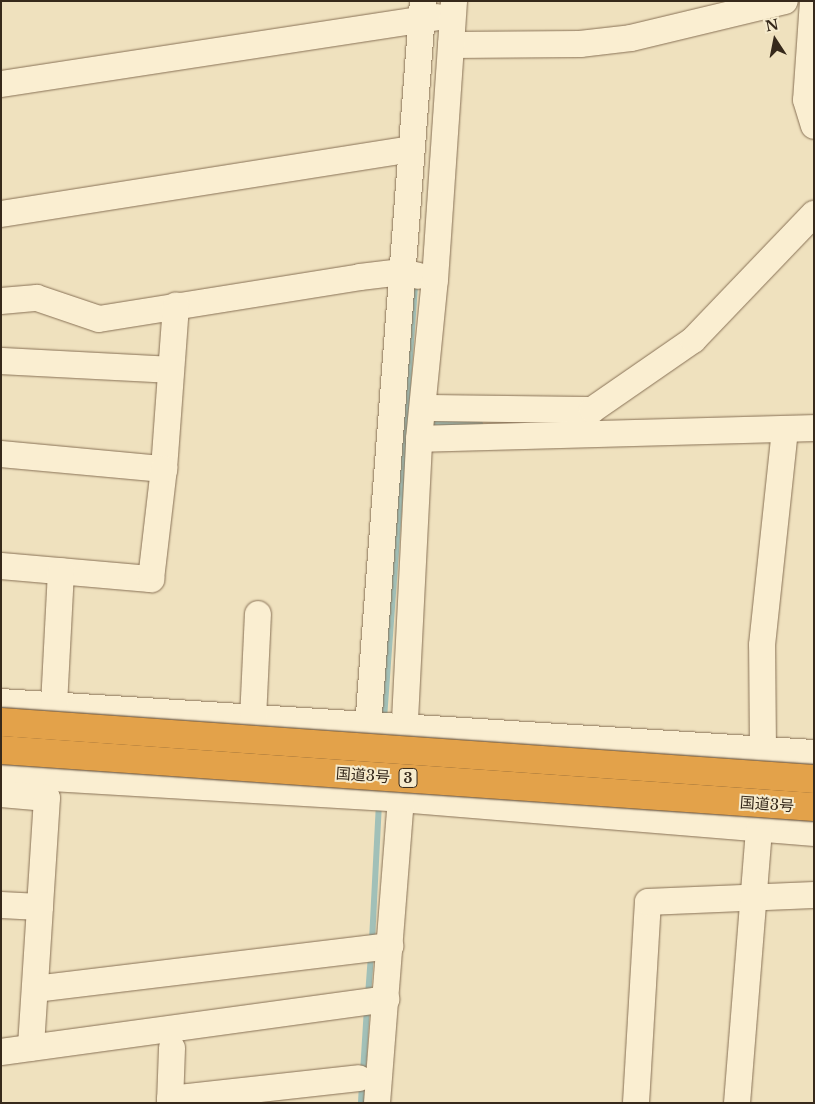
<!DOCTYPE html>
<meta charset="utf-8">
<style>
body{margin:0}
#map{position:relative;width:815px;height:1104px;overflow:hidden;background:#efe1be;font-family:"Libre Baskerville","Noto Sans JP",serif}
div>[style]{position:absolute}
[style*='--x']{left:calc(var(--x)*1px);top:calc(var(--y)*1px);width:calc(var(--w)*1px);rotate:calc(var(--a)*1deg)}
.stream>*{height:5.5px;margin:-2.75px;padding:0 2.75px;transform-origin:2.75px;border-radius:2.75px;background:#a1c0b8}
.roads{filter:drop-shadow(0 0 1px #887156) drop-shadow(0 0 1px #887156)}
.minor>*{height:26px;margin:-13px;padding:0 13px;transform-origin:13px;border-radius:13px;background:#faeed1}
.bridges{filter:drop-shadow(0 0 1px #553f2b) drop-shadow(0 0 1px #553f2b)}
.highway-bridge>*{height:28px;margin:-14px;padding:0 14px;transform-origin:14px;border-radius:14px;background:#e3a24a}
span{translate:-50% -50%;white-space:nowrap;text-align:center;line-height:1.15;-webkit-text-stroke:4px #f6ebcd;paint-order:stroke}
.shield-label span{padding:1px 4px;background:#f6ebcd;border:1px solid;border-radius:4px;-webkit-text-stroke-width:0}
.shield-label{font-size:14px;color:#36291b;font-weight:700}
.street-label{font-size:15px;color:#36291b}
.frame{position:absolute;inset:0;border:2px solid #36291b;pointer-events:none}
.north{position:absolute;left:750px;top:15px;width:50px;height:50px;-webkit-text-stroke:4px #f6ebcd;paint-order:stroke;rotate:349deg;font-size:14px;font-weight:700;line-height:20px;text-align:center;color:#36291b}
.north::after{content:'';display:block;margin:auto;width:18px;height:22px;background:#36291b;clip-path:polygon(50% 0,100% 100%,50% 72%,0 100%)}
</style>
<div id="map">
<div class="stream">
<i style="--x:427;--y:422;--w:53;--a:2.2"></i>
<i style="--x:384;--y:719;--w:438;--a:-85.9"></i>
<i style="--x:372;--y:941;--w:136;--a:-87.1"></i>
<i style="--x:368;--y:996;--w:41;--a:-85.8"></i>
<i style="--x:363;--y:1073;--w:65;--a:-86.5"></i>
<i style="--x:361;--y:1103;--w:18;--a:-87"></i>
</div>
<div class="roads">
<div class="minor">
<i style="--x:813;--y:1;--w:99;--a:94"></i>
<i style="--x:806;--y:100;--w:27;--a:73"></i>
<i style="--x:451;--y:45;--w:129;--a:-0.4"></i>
<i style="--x:580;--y:44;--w:51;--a:-6.7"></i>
<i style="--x:631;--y:38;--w:158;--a:-13.5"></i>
<i style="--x:1;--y:84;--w:442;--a:-8.7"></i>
<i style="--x:1;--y:214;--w:415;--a:-9"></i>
<i style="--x:1;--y:301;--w:36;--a:-5"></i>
<i style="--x:37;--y:298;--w:65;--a:18.7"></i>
<i style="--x:99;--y:319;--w:264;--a:-9.1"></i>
<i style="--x:360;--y:277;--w:42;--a:-6.8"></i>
<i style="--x:402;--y:272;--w:17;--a:13"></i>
<i style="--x:1;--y:361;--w:169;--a:3"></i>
<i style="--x:423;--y:408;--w:169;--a:0.7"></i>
<i style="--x:592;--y:410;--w:123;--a:-34.7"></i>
<i style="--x:693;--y:340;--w:175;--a:-46.2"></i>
<i style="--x:419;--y:439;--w:395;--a:-1.6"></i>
<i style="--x:1;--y:454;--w:164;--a:5.3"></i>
<i style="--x:164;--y:469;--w:164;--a:-85.8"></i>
<i style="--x:1;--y:566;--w:151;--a:5"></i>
<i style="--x:151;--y:579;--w:111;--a:-83.3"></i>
<i style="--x:1;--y:702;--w:815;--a:3.59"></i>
<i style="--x:54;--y:705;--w:134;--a:-87"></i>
<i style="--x:253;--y:719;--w:105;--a:-87.3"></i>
<i style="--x:368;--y:727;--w:728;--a:-85.67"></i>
<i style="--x:763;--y:750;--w:105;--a:-90.5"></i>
<i style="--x:762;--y:645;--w:216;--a:-83.9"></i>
<i style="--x:1;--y:775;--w:401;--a:3.4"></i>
<i style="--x:401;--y:799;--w:414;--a:4.7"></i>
<i style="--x:1;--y:794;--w:46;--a:5"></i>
<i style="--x:47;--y:798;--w:109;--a:93.7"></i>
<i style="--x:1;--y:905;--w:39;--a:3"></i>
<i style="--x:40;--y:907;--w:141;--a:93.7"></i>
<i style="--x:35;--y:989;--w:358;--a:-6.9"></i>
<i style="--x:1;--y:1052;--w:389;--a:-7.8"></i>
<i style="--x:170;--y:1099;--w:190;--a:-6.3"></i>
<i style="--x:170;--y:1103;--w:55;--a:-87.9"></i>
<i style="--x:377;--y:1103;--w:305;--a:-85.5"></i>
<i style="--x:401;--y:799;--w:360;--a:-87.1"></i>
<i style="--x:419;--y:439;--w:160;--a:-84.3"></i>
<i style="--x:435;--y:280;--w:280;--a:-86.1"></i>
<i style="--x:636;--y:1103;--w:201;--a:-86.6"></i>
<i style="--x:648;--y:902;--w:166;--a:-2.4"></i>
<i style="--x:737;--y:1103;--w:275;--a:-85.4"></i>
</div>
</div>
<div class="bridges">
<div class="highway-bridge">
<i style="--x:1;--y:722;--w:815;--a:4.01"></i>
<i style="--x:1;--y:750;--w:815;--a:4.01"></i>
</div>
</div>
<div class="shield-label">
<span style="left:408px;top:778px">3</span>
</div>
<div class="street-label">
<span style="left:363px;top:775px;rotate:4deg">国道3号</span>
<span style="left:767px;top:804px;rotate:4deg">国道3号</span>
</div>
<div class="frame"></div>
<div class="north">N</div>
</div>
